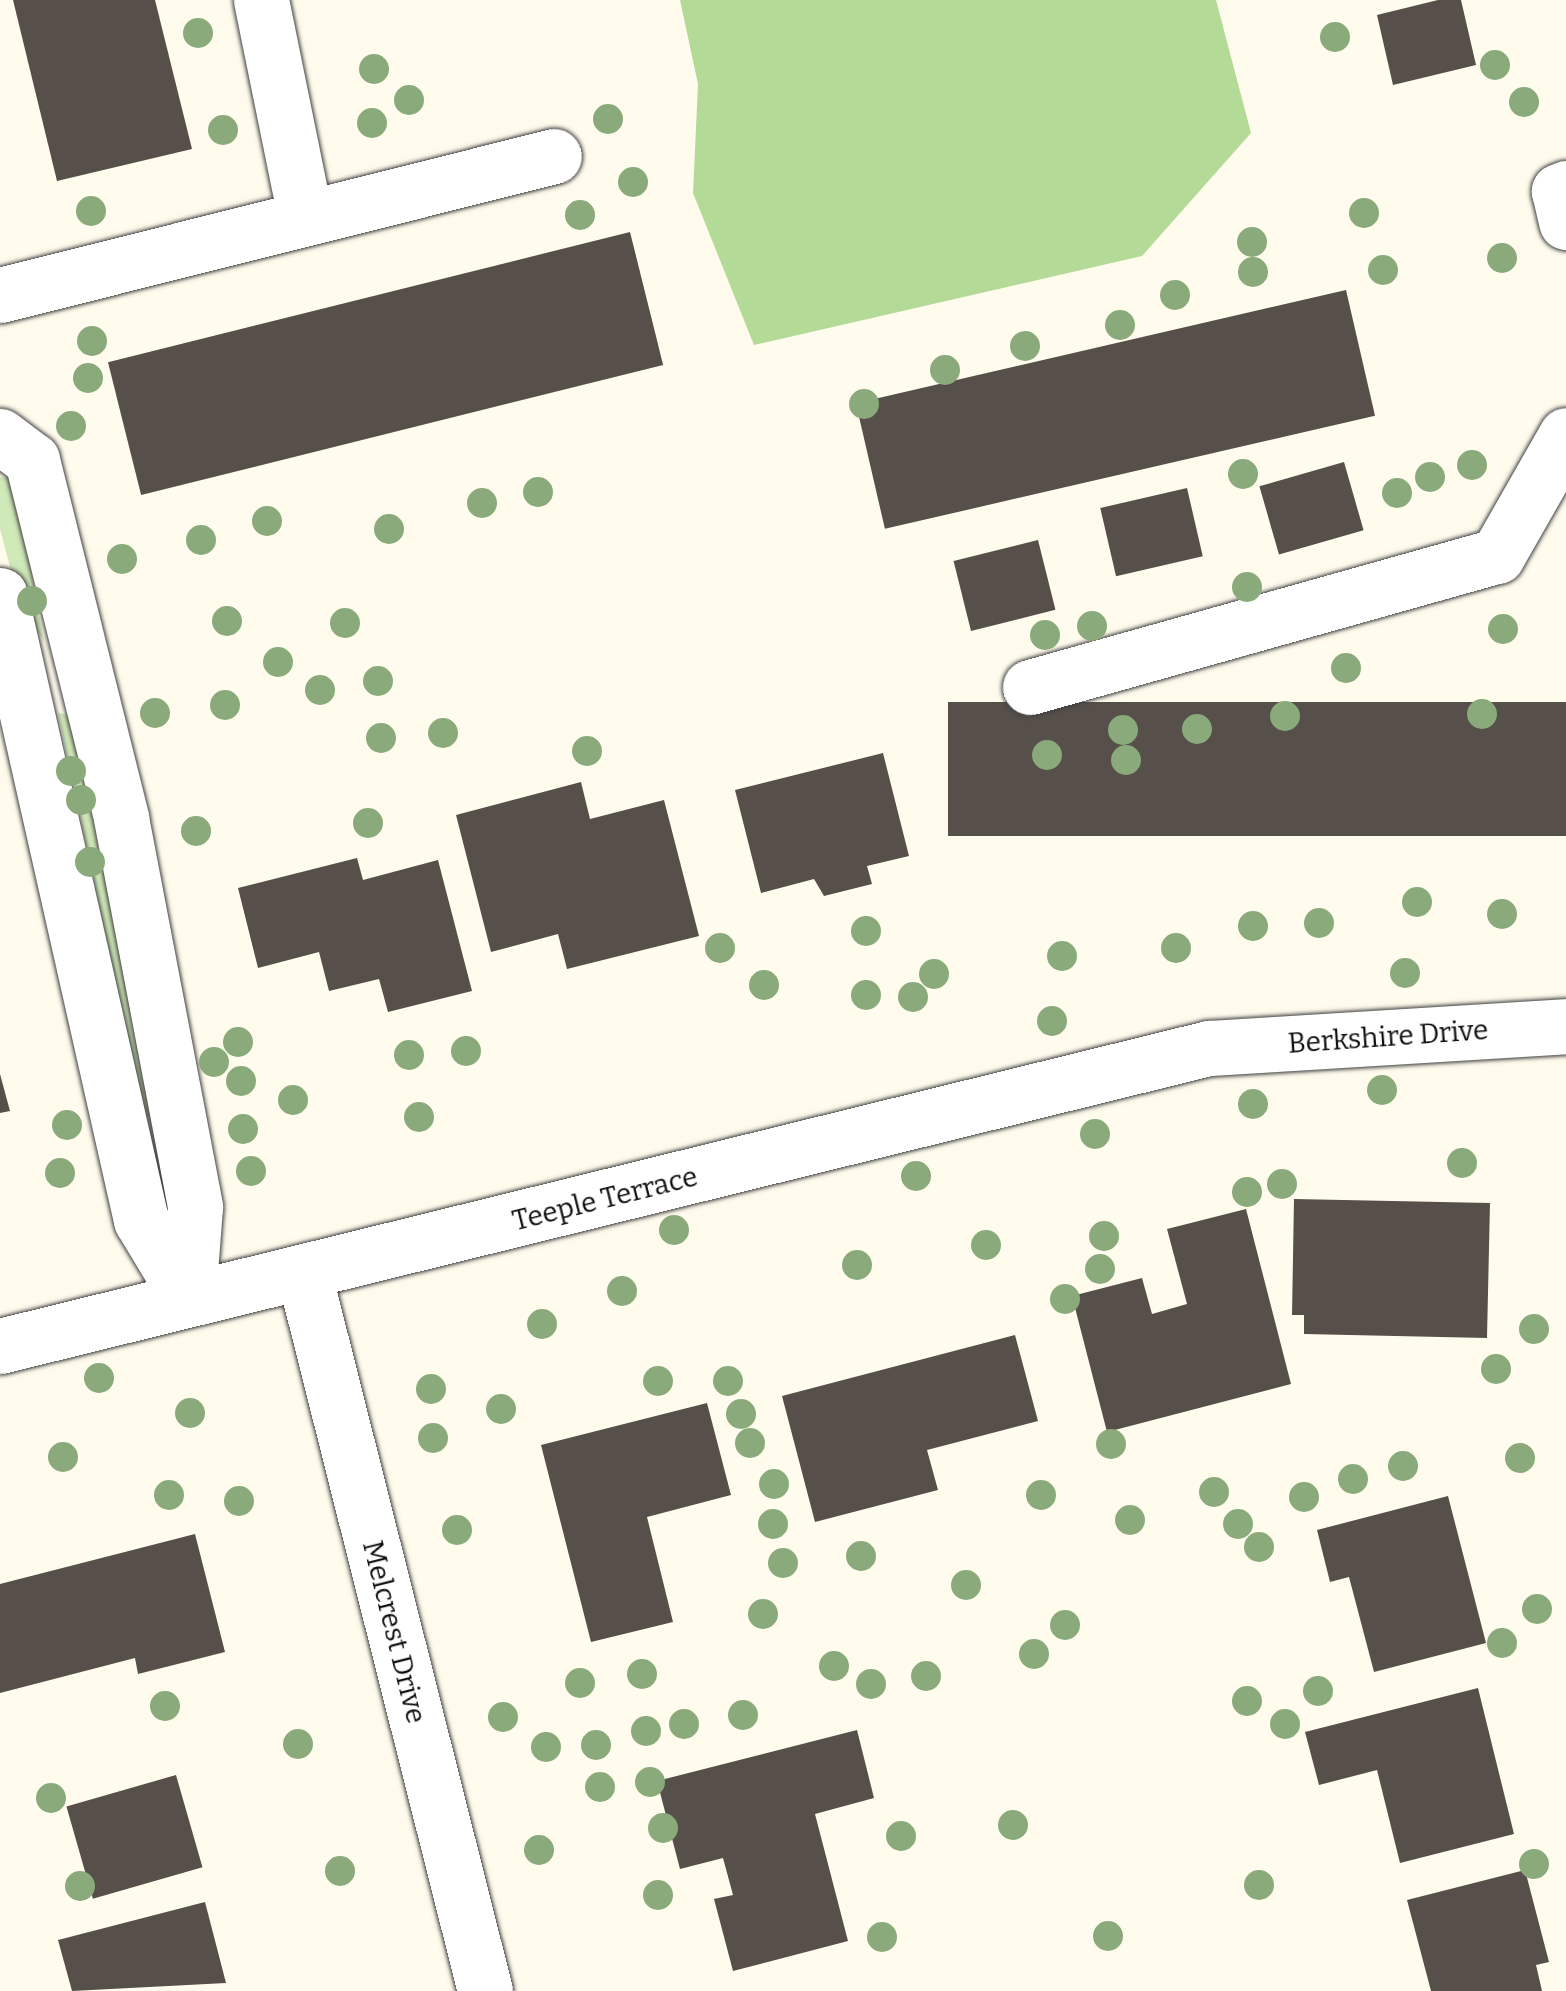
<!DOCTYPE html>
<style>
body{margin:0}
#map{position:relative;width:1566px;height:1991px;overflow:hidden;background:#fffcee;font-family:Bitter,serif}
div>[style]{position:absolute}
[style*='--x']{left:calc(var(--x)*1px);top:calc(var(--y)*1px);width:calc(var(--w)*1px);rotate:calc(var(--a)*1deg)}
.green>*{inset:0;background:#d0e9b8}
.forest>*{inset:0;background:#b4da97}
.building>*{inset:0;background:#564f4a;transform-origin:0 0}
.roads{filter:drop-shadow(0 0 2px #414141) drop-shadow(0 0 2px #414141)}
.minor>*{height:55px;margin:-27.5px;padding:0 27.5px;transform-origin:27.5px;border-radius:27.5px;background:#fff}
.trees>*{width:30px;height:30px;margin:-15px;border-radius:50%;background:#8aaa7b}
span{translate:-50% -50%;white-space:nowrap;text-align:center;line-height:1.15;-webkit-text-stroke:10px #fff;paint-order:stroke}
.street-label{font-size:28px;color:#0e0e0e}
</style>
<div id="map">
<div class="green">
<i style="clip-path:polygon(0 477px,14px 479px,44px 641px,20px 605px,0 529px)"></i>
<i style="clip-path:polygon(58px 713px,73px 716px,152px 1114px,145px 1119px)"></i>
</div>
<div class="forest">
<i style="clip-path:polygon(680px 0,1216px 0,1251px 133px,1142px 256px,754px 345px,693px 193px,698px 84px)"></i>
</div>
<div class="building">
<i style="clip-path:polygon(13px 0,155px 0,192px 149px,57px 181px)"></i>
<i style="clip-path:polygon(1438px 0,1461px 0,1476px 65px,1393px 85px,1377px 15px)"></i>
<i style="left:630px;top:232px;width:137px;height:538px;rotate:76deg"></i>
<i style="left:1346px;top:290px;width:129px;height:503px;rotate:77deg"></i>
<i style="left:1344px;top:462px;width:71px;height:88px;rotate:74deg"></i>
<i style="left:1187px;top:488px;width:70px;height:89px;rotate:77deg"></i>
<i style="left:1038px;top:540px;width:72px;height:87px;rotate:76deg"></i>
<i style="left:1566px;top:702px;width:134px;height:618px;rotate:90deg"></i>
<i style="clip-path:polygon(883px 753px,909px 856px,867px 866px,872px 884px,824px 896px,814px 879px,761px 893px,735px 790px)"></i>
<i style="clip-path:polygon(581px 782px,590px 819px,664px 800px,699px 936px,567px 969px,558px 934px,491px 952px,456px 815px)"></i>
<i style="clip-path:polygon(357px 858px,363px 880px,438px 860px,472px 991px,388px 1012px,379px 979px,329px 991px,319px 952px,258px 968px,238px 888px)"></i>
<i style="clip-path:polygon(0 1074px,10px 1111px,0 1113px)"></i>
<i style="clip-path:polygon(1294px 1199px,1490px 1203px,1487px 1338px,1304px 1334px,1304px 1315px,1292px 1315px)"></i>
<i style="clip-path:polygon(1246px 1209px,1291px 1384px,1107px 1432px,1072px 1296px,1142px 1278px,1152px 1314px,1187px 1304px,1167px 1229px)"></i>
<i style="clip-path:polygon(1015px 1335px,1038px 1421px,927px 1450px,938px 1490px,815px 1522px,782px 1396px)"></i>
<i style="clip-path:polygon(707px 1403px,731px 1495px,647px 1517px,673px 1622px,591px 1642px,541px 1445px)"></i>
<i style="clip-path:polygon(1448px 1496px,1486px 1643px,1374px 1672px,1349px 1577px,1330px 1582px,1317px 1530px)"></i>
<i style="clip-path:polygon(195px 1534px,225px 1652px,138px 1674px,135px 1658px,0 1693px,0 1584px)"></i>
<i style="clip-path:polygon(1478px 1688px,1514px 1834px,1400px 1863px,1377px 1770px,1319px 1785px,1305px 1732px)"></i>
<i style="clip-path:polygon(857px 1730px,874px 1798px,815px 1814px,848px 1941px,733px 1971px,714px 1899px,733px 1895px,723px 1858px,680px 1869px,657px 1781px)"></i>
<i style="left:176px;top:1775px;width:96px;height:114px;rotate:74deg"></i>
<i style="clip-path:polygon(1525px 1870px,1549px 1962px,1536px 1965px,1542px 1991px,1431px 1991px,1407px 1900px)"></i>
<i style="clip-path:polygon(205px 1902px,226px 1983px,72px 1991px,58px 1940px)"></i>
</div>
<div class="roads">
<div class="minor">
<i style="--x:261;--y:0;--w:221;--a:78.5"></i>
<i style="--x:1566;--y:188;--w:8;--a:157"></i>
<i style="--x:1559;--y:191;--w:32;--a:77"></i>
<i style="--x:0;--y:295;--w:571;--a:-14.08"></i>
<i style="--x:0;--y:436;--w:40;--a:37"></i>
<i style="--x:32;--y:460;--w:369;--a:76"></i>
<i style="--x:121;--y:818;--w:396;--a:79.2"></i>
<i style="--x:195;--y:1207;--w:91;--a:94.4"></i>
<i style="--x:0;--y:595;--w:641;--a:77.29"></i>
<i style="--x:141;--y:1220;--w:91;--a:58.9"></i>
<i style="--x:1030;--y:687;--w:485;--a:-15.7"></i>
<i style="--x:1497;--y:556;--w:139;--a:-60.3"></i>
<i style="--x:304;--y:1274;--w:739;--a:75.83"></i>
<i style="--x:0;--y:1346;--w:1245;--a:-13.85"></i>
<i style="--x:1209;--y:1048;--w:358;--a:-3.5"></i>
</div>
</div>
<div class="trees">
<i style="left:198px;top:33px"></i>
<i style="left:1335px;top:37px"></i>
<i style="left:1495px;top:65px"></i>
<i style="left:374px;top:69px"></i>
<i style="left:409px;top:100px"></i>
<i style="left:1524px;top:102px"></i>
<i style="left:608px;top:119px"></i>
<i style="left:372px;top:123px"></i>
<i style="left:223px;top:130px"></i>
<i style="left:633px;top:182px"></i>
<i style="left:91px;top:211px"></i>
<i style="left:1364px;top:213px"></i>
<i style="left:580px;top:215px"></i>
<i style="left:1252px;top:242px"></i>
<i style="left:1502px;top:258px"></i>
<i style="left:1383px;top:270px"></i>
<i style="left:1253px;top:272px"></i>
<i style="left:1175px;top:295px"></i>
<i style="left:1120px;top:325px"></i>
<i style="left:92px;top:341px"></i>
<i style="left:1025px;top:346px"></i>
<i style="left:945px;top:370px"></i>
<i style="left:88px;top:378px"></i>
<i style="left:864px;top:404px"></i>
<i style="left:71px;top:426px"></i>
<i style="left:1472px;top:465px"></i>
<i style="left:1243px;top:474px"></i>
<i style="left:1430px;top:477px"></i>
<i style="left:538px;top:492px"></i>
<i style="left:1397px;top:493px"></i>
<i style="left:482px;top:503px"></i>
<i style="left:267px;top:521px"></i>
<i style="left:389px;top:529px"></i>
<i style="left:201px;top:540px"></i>
<i style="left:122px;top:559px"></i>
<i style="left:1247px;top:587px"></i>
<i style="left:32px;top:601px"></i>
<i style="left:227px;top:621px"></i>
<i style="left:345px;top:623px"></i>
<i style="left:1092px;top:626px"></i>
<i style="left:1503px;top:629px"></i>
<i style="left:1045px;top:635px"></i>
<i style="left:278px;top:662px"></i>
<i style="left:1346px;top:668px"></i>
<i style="left:378px;top:681px"></i>
<i style="left:320px;top:690px"></i>
<i style="left:225px;top:705px"></i>
<i style="left:155px;top:713px"></i>
<i style="left:1482px;top:714px"></i>
<i style="left:1285px;top:716px"></i>
<i style="left:1197px;top:729px"></i>
<i style="left:1123px;top:730px"></i>
<i style="left:443px;top:733px"></i>
<i style="left:381px;top:738px"></i>
<i style="left:587px;top:751px"></i>
<i style="left:1047px;top:755px"></i>
<i style="left:1126px;top:760px"></i>
<i style="left:71px;top:771px"></i>
<i style="left:81px;top:800px"></i>
<i style="left:368px;top:823px"></i>
<i style="left:196px;top:831px"></i>
<i style="left:90px;top:862px"></i>
<i style="left:1417px;top:902px"></i>
<i style="left:1502px;top:914px"></i>
<i style="left:1319px;top:923px"></i>
<i style="left:1253px;top:926px"></i>
<i style="left:866px;top:931px"></i>
<i style="left:720px;top:948px"></i>
<i style="left:1176px;top:948px"></i>
<i style="left:1062px;top:956px"></i>
<i style="left:1405px;top:973px"></i>
<i style="left:934px;top:974px"></i>
<i style="left:764px;top:985px"></i>
<i style="left:866px;top:995px"></i>
<i style="left:913px;top:997px"></i>
<i style="left:1052px;top:1021px"></i>
<i style="left:238px;top:1042px"></i>
<i style="left:466px;top:1051px"></i>
<i style="left:409px;top:1055px"></i>
<i style="left:214px;top:1062px"></i>
<i style="left:241px;top:1081px"></i>
<i style="left:1382px;top:1090px"></i>
<i style="left:293px;top:1100px"></i>
<i style="left:1253px;top:1104px"></i>
<i style="left:419px;top:1117px"></i>
<i style="left:67px;top:1125px"></i>
<i style="left:243px;top:1129px"></i>
<i style="left:1095px;top:1134px"></i>
<i style="left:1462px;top:1163px"></i>
<i style="left:251px;top:1171px"></i>
<i style="left:60px;top:1173px"></i>
<i style="left:916px;top:1176px"></i>
<i style="left:1282px;top:1184px"></i>
<i style="left:1247px;top:1192px"></i>
<i style="left:674px;top:1230px"></i>
<i style="left:1104px;top:1236px"></i>
<i style="left:986px;top:1245px"></i>
<i style="left:857px;top:1265px"></i>
<i style="left:1100px;top:1269px"></i>
<i style="left:622px;top:1291px"></i>
<i style="left:1065px;top:1299px"></i>
<i style="left:542px;top:1324px"></i>
<i style="left:1534px;top:1329px"></i>
<i style="left:1496px;top:1369px"></i>
<i style="left:99px;top:1378px"></i>
<i style="left:658px;top:1381px"></i>
<i style="left:728px;top:1381px"></i>
<i style="left:431px;top:1389px"></i>
<i style="left:501px;top:1409px"></i>
<i style="left:190px;top:1413px"></i>
<i style="left:741px;top:1414px"></i>
<i style="left:433px;top:1438px"></i>
<i style="left:750px;top:1443px"></i>
<i style="left:1111px;top:1444px"></i>
<i style="left:63px;top:1457px"></i>
<i style="left:1520px;top:1458px"></i>
<i style="left:1403px;top:1466px"></i>
<i style="left:1353px;top:1479px"></i>
<i style="left:774px;top:1484px"></i>
<i style="left:1214px;top:1492px"></i>
<i style="left:169px;top:1495px"></i>
<i style="left:1041px;top:1495px"></i>
<i style="left:1304px;top:1497px"></i>
<i style="left:239px;top:1501px"></i>
<i style="left:1130px;top:1520px"></i>
<i style="left:773px;top:1524px"></i>
<i style="left:1238px;top:1524px"></i>
<i style="left:457px;top:1530px"></i>
<i style="left:1259px;top:1547px"></i>
<i style="left:861px;top:1556px"></i>
<i style="left:783px;top:1563px"></i>
<i style="left:966px;top:1585px"></i>
<i style="left:1537px;top:1609px"></i>
<i style="left:763px;top:1614px"></i>
<i style="left:1065px;top:1625px"></i>
<i style="left:1502px;top:1643px"></i>
<i style="left:1034px;top:1654px"></i>
<i style="left:834px;top:1666px"></i>
<i style="left:642px;top:1674px"></i>
<i style="left:926px;top:1676px"></i>
<i style="left:580px;top:1683px"></i>
<i style="left:871px;top:1684px"></i>
<i style="left:1318px;top:1691px"></i>
<i style="left:1247px;top:1701px"></i>
<i style="left:165px;top:1706px"></i>
<i style="left:743px;top:1715px"></i>
<i style="left:503px;top:1717px"></i>
<i style="left:684px;top:1724px"></i>
<i style="left:1285px;top:1724px"></i>
<i style="left:646px;top:1731px"></i>
<i style="left:298px;top:1744px"></i>
<i style="left:596px;top:1745px"></i>
<i style="left:546px;top:1747px"></i>
<i style="left:650px;top:1782px"></i>
<i style="left:600px;top:1787px"></i>
<i style="left:51px;top:1798px"></i>
<i style="left:1013px;top:1825px"></i>
<i style="left:663px;top:1828px"></i>
<i style="left:901px;top:1836px"></i>
<i style="left:539px;top:1850px"></i>
<i style="left:1534px;top:1864px"></i>
<i style="left:340px;top:1871px"></i>
<i style="left:1259px;top:1885px"></i>
<i style="left:80px;top:1886px"></i>
<i style="left:658px;top:1895px"></i>
<i style="left:1108px;top:1936px"></i>
<i style="left:882px;top:1937px"></i>
</div>
<div class="street-label">
<span style="left:1388px;top:1037px;rotate:-4deg">Berkshire Drive</span>
<span style="left:605px;top:1199px;rotate:-14deg">Teeple Terrace</span>
<span style="left:394px;top:1632px;rotate:76deg">Melcrest Drive</span>
</div>
</div>
